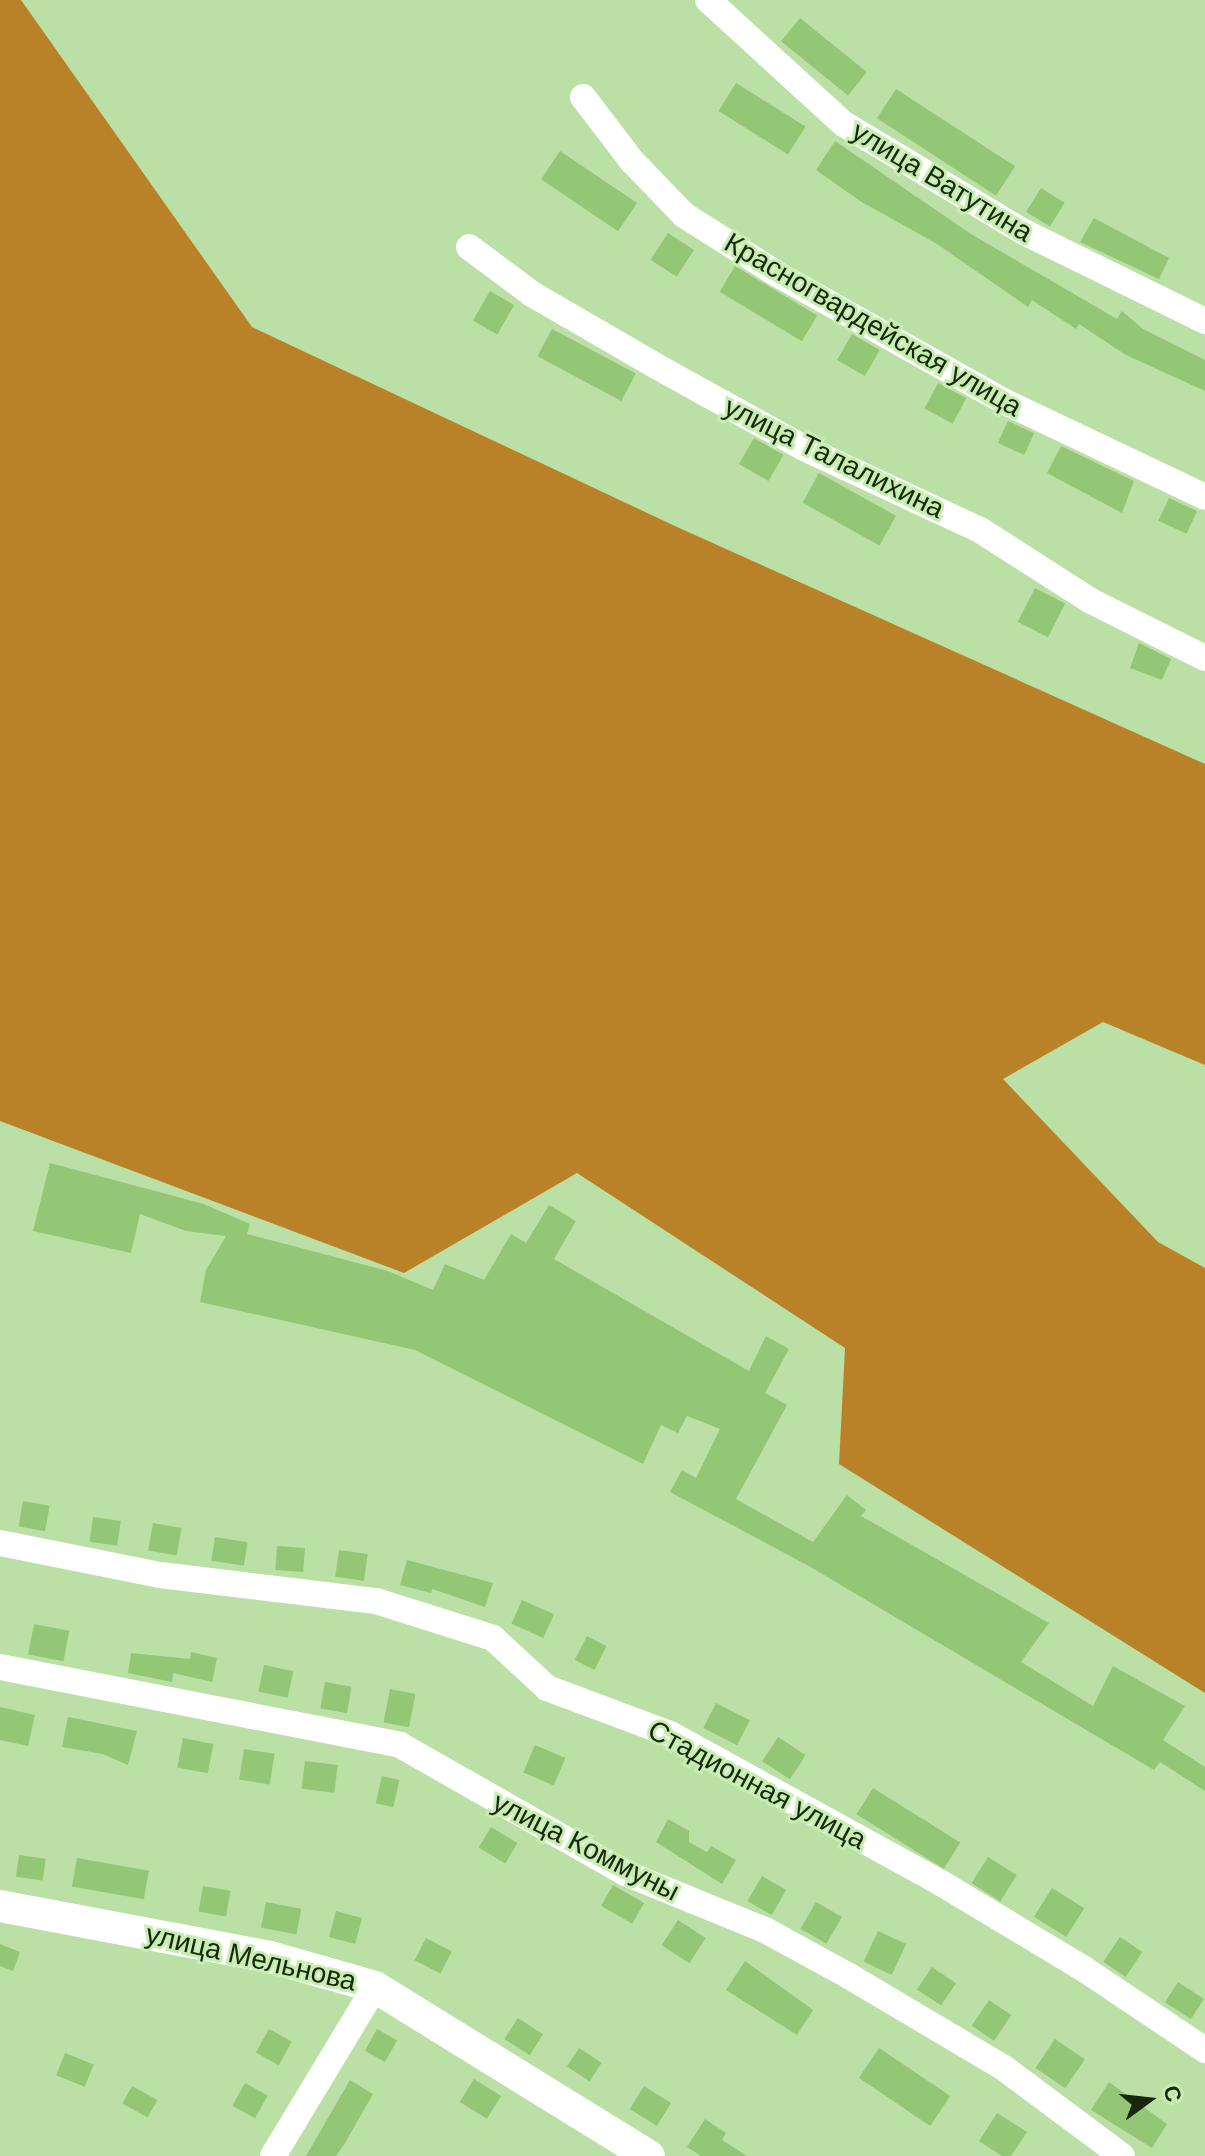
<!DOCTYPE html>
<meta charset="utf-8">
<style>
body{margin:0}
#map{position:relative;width:1205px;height:2156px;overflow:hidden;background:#bae0a5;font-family:Helvetica,sans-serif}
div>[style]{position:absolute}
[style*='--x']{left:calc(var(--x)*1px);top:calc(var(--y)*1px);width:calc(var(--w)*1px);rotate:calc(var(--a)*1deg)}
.forest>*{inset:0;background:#ba8228}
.building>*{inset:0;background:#94c775;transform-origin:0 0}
.minor>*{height:26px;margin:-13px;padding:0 13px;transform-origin:13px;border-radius:13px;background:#fff}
.major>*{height:32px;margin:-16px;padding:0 16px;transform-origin:16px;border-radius:16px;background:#fff}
span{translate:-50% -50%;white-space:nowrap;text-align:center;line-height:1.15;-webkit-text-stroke:6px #c7eeb1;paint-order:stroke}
.street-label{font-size:28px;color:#192710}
.north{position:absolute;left:1109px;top:2060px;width:80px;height:80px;-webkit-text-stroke:6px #c7eeb1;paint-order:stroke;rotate:75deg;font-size:22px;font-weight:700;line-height:32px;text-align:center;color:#192710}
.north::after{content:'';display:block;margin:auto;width:28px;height:36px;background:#192710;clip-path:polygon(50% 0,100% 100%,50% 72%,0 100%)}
</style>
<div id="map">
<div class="forest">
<i style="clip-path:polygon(0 0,21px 0,252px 327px,677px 527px,1205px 764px,1205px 1065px,1103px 1022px,1003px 1079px,1158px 1242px,1205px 1268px,1205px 1693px,839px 1464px,845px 1348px,577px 1173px,404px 1273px,0 1121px)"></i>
</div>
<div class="building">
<i style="left:800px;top:18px;width:86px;height:30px;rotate:39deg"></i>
<i style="left:736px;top:83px;width:82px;height:33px;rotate:32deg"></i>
<i style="left:896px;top:89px;width:142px;height:35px;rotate:33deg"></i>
<i style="clip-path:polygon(835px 141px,971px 234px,1117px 319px,1122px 311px,1143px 329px,1205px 360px,1205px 391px,1126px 355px,1079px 324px,1076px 329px,1032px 300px,1028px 307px,937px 244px,860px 201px,816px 170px)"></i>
<i style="left:560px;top:151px;width:93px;height:34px;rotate:34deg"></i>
<i style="left:1041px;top:188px;width:28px;height:28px;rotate:32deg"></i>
<i style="clip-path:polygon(1094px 218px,1169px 258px,1159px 279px,1080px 242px)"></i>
<i style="left:668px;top:233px;width:31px;height:32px;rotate:33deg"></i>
<i style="left:735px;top:266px;width:96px;height:30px;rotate:31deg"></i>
<i style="left:490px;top:291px;width:28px;height:34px;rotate:30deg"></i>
<i style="left:552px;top:329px;width:95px;height:31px;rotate:28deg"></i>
<i style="left:852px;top:334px;width:32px;height:30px;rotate:30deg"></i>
<i style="left:938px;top:383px;width:32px;height:29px;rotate:28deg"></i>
<i style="left:1008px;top:421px;width:29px;height:24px;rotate:25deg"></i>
<i style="left:754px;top:438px;width:34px;height:30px;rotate:30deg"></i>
<i style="clip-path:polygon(1061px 446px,1134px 481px,1122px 513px,1047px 473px)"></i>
<i style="left:819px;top:473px;width:88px;height:34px;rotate:29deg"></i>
<i style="left:1169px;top:498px;width:31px;height:25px;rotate:25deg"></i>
<i style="left:1035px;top:588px;width:34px;height:38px;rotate:27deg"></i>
<i style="clip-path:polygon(1139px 643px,1171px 659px,1162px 680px,1130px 668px)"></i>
<i style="clip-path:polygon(50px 1163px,204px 1204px,250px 1224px,247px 1234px,388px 1271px,433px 1290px,445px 1264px,484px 1280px,511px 1234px,526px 1243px,549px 1205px,576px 1221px,554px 1259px,749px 1371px,766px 1336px,789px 1349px,765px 1393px,787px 1405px,736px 1499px,813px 1542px,847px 1495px,866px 1510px,861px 1516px,1049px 1623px,1021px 1662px,1093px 1706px,1113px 1666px,1185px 1706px,1163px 1740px,1205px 1767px,1205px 1791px,1160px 1762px,1154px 1770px,807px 1565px,670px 1492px,682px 1470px,696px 1478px,720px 1429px,687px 1416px,678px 1433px,661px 1425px,643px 1464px,415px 1350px,200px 1302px,206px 1270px,226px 1236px,186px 1231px,140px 1214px,131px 1253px,33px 1231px)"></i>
<i style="left:23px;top:1501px;width:27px;height:26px;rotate:10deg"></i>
<i style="left:93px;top:1517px;width:28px;height:25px;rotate:8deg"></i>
<i style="left:153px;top:1523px;width:29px;height:28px;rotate:10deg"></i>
<i style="left:215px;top:1537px;width:33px;height:24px;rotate:9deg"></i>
<i style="left:277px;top:1546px;width:28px;height:24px;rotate:4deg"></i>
<i style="left:339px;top:1550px;width:29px;height:27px;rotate:8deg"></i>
<i style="clip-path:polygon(407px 1560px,493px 1583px,485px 1607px,432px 1589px,431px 1593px,400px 1585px)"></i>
<i style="left:522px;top:1600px;width:35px;height:26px;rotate:24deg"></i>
<i style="left:34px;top:1624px;width:36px;height:31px;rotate:11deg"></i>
<i style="left:587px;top:1636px;width:22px;height:27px;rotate:27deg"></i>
<i style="clip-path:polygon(191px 1652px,217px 1658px,212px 1682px,173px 1673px,172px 1682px,128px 1673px,131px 1653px,190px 1659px)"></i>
<i style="left:264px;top:1665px;width:30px;height:27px;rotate:12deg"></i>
<i style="left:325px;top:1682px;width:27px;height:27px;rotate:10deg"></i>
<i style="left:390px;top:1689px;width:26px;height:34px;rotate:11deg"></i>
<i style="left:716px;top:1703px;width:38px;height:28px;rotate:27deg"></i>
<i style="clip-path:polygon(0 1707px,35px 1715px,28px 1746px,0 1740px)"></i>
<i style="clip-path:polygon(68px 1717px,137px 1731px,128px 1765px,103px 1754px,62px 1747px)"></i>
<i style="left:778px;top:1737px;width:33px;height:29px;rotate:33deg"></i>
<i style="left:183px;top:1738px;width:31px;height:30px;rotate:11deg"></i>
<i style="left:535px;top:1745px;width:33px;height:30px;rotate:23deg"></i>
<i style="left:244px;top:1749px;width:31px;height:31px;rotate:9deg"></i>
<i style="left:305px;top:1761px;width:33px;height:28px;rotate:7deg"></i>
<i style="left:382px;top:1776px;width:18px;height:28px;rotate:13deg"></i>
<i style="left:873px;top:1788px;width:103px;height:31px;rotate:32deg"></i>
<i style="clip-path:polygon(668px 1819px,689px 1831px,689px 1842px,707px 1852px,711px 1846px,736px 1860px,722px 1884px,656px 1842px)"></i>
<i style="left:491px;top:1827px;width:31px;height:24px;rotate:31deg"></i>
<i style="left:19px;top:1855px;width:27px;height:22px;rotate:8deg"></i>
<i style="left:988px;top:1857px;width:34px;height:31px;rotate:32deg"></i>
<i style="left:77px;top:1858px;width:73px;height:29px;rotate:10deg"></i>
<i style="left:762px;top:1876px;width:28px;height:29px;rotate:30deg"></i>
<i style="left:613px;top:1885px;width:36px;height:24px;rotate:30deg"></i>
<i style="left:203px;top:1886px;width:28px;height:26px;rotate:10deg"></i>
<i style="left:1052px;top:1888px;width:38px;height:34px;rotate:32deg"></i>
<i style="left:266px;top:1902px;width:36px;height:26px;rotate:11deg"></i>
<i style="left:816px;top:1902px;width:30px;height:31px;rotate:30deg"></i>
<i style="left:336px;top:1911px;width:27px;height:27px;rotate:15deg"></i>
<i style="left:678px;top:1920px;width:33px;height:30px;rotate:33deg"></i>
<i style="left:878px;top:1931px;width:31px;height:34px;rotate:25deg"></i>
<i style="left:1120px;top:1937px;width:27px;height:30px;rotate:34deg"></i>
<i style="left:426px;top:1938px;width:29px;height:25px;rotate:27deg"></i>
<i style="clip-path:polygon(0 1944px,20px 1952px,13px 1971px,0 1966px)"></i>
<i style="clip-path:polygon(745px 1961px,813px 2010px,797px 2035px,726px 1990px)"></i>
<i style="left:932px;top:1967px;width:29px;height:27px;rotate:34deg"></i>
<i style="left:1178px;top:1982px;width:31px;height:24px;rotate:33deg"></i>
<i style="left:989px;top:2000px;width:27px;height:31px;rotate:34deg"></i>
<i style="left:518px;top:2018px;width:30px;height:25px;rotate:33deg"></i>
<i style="left:269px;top:2029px;width:26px;height:27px;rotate:29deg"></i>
<i style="left:377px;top:2029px;width:23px;height:25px;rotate:29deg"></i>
<i style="left:1055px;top:2039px;width:36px;height:35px;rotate:34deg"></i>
<i style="left:579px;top:2048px;width:27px;height:22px;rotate:33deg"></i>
<i style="left:879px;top:2048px;width:86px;height:36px;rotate:34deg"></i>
<i style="left:65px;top:2053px;width:31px;height:24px;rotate:22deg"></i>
<i style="left:474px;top:2079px;width:32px;height:27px;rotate:32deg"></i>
<i style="clip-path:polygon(350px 2080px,373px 2094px,345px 2143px,336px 2156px,306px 2156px)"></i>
<i style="clip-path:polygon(1109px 2082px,1167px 2124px,1152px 2148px,1091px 2110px)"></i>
<i style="left:245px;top:2083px;width:26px;height:26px;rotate:29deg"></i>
<i style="left:132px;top:2086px;width:29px;height:20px;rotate:29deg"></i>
<i style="left:644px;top:2086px;width:32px;height:27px;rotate:32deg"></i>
<i style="clip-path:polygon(997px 2113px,1027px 2132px,1011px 2156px,1002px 2156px,979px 2141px)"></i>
<i style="clip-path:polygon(705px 2119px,726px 2133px,722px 2140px,747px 2156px,701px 2156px,687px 2147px)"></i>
</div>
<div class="minor">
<i style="--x:708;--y:0;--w:184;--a:42.4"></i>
<i style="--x:844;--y:124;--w:210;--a:31"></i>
<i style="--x:1024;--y:232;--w:202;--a:26.2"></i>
<i style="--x:583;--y:97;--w:81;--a:52.6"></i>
<i style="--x:632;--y:161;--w:75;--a:46.1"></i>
<i style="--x:684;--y:215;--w:110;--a:32.4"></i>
<i style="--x:777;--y:274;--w:261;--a:29.3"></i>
<i style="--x:1005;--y:402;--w:221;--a:25.4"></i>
<i style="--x:469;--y:247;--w:79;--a:36.7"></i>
<i style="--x:532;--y:294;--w:143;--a:30.1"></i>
<i style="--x:656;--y:366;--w:169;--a:29"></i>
<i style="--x:804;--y:448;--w:194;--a:25"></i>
<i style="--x:980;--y:530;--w:132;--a:32.6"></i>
<i style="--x:1091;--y:601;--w:127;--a:26.6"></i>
<i style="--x:0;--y:1543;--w:163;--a:11.3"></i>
<i style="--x:160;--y:1575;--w:218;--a:6.9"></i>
<i style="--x:376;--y:1601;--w:123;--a:17.5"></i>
<i style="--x:493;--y:1638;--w:74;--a:42.8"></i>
<i style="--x:547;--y:1688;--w:131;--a:20.5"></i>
<i style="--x:670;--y:1734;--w:309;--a:28.8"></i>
<i style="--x:941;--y:1883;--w:167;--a:31"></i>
<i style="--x:1084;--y:1969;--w:146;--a:33.8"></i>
<i style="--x:0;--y:1667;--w:408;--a:11"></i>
<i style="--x:400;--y:1745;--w:259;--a:29.6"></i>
<i style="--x:625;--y:1873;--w:151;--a:22.2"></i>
<i style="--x:765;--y:1930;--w:96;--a:28.7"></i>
<i style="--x:849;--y:1976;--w:180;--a:30.7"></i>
<i style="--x:1004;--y:2068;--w:147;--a:36.7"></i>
<i style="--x:273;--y:2156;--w:197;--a:-58.9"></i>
</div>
<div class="major">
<i style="--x:0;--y:1906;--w:275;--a:10.7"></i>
<i style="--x:270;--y:1957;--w:109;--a:15.9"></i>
<i style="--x:375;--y:1987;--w:322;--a:31.7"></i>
</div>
<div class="street-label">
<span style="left:942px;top:182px;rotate:31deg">улица Ватутина</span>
<span style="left:873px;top:325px;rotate:30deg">Красногвардейская улица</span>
<span style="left:834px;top:458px;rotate:26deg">улица Талалихина</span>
<span style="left:757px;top:1785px;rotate:28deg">Стадионная улица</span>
<span style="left:586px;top:1847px;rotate:27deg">улица Коммуны</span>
<span style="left:251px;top:1958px;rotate:13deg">улица Мельнова</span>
</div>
<div class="north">С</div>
</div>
